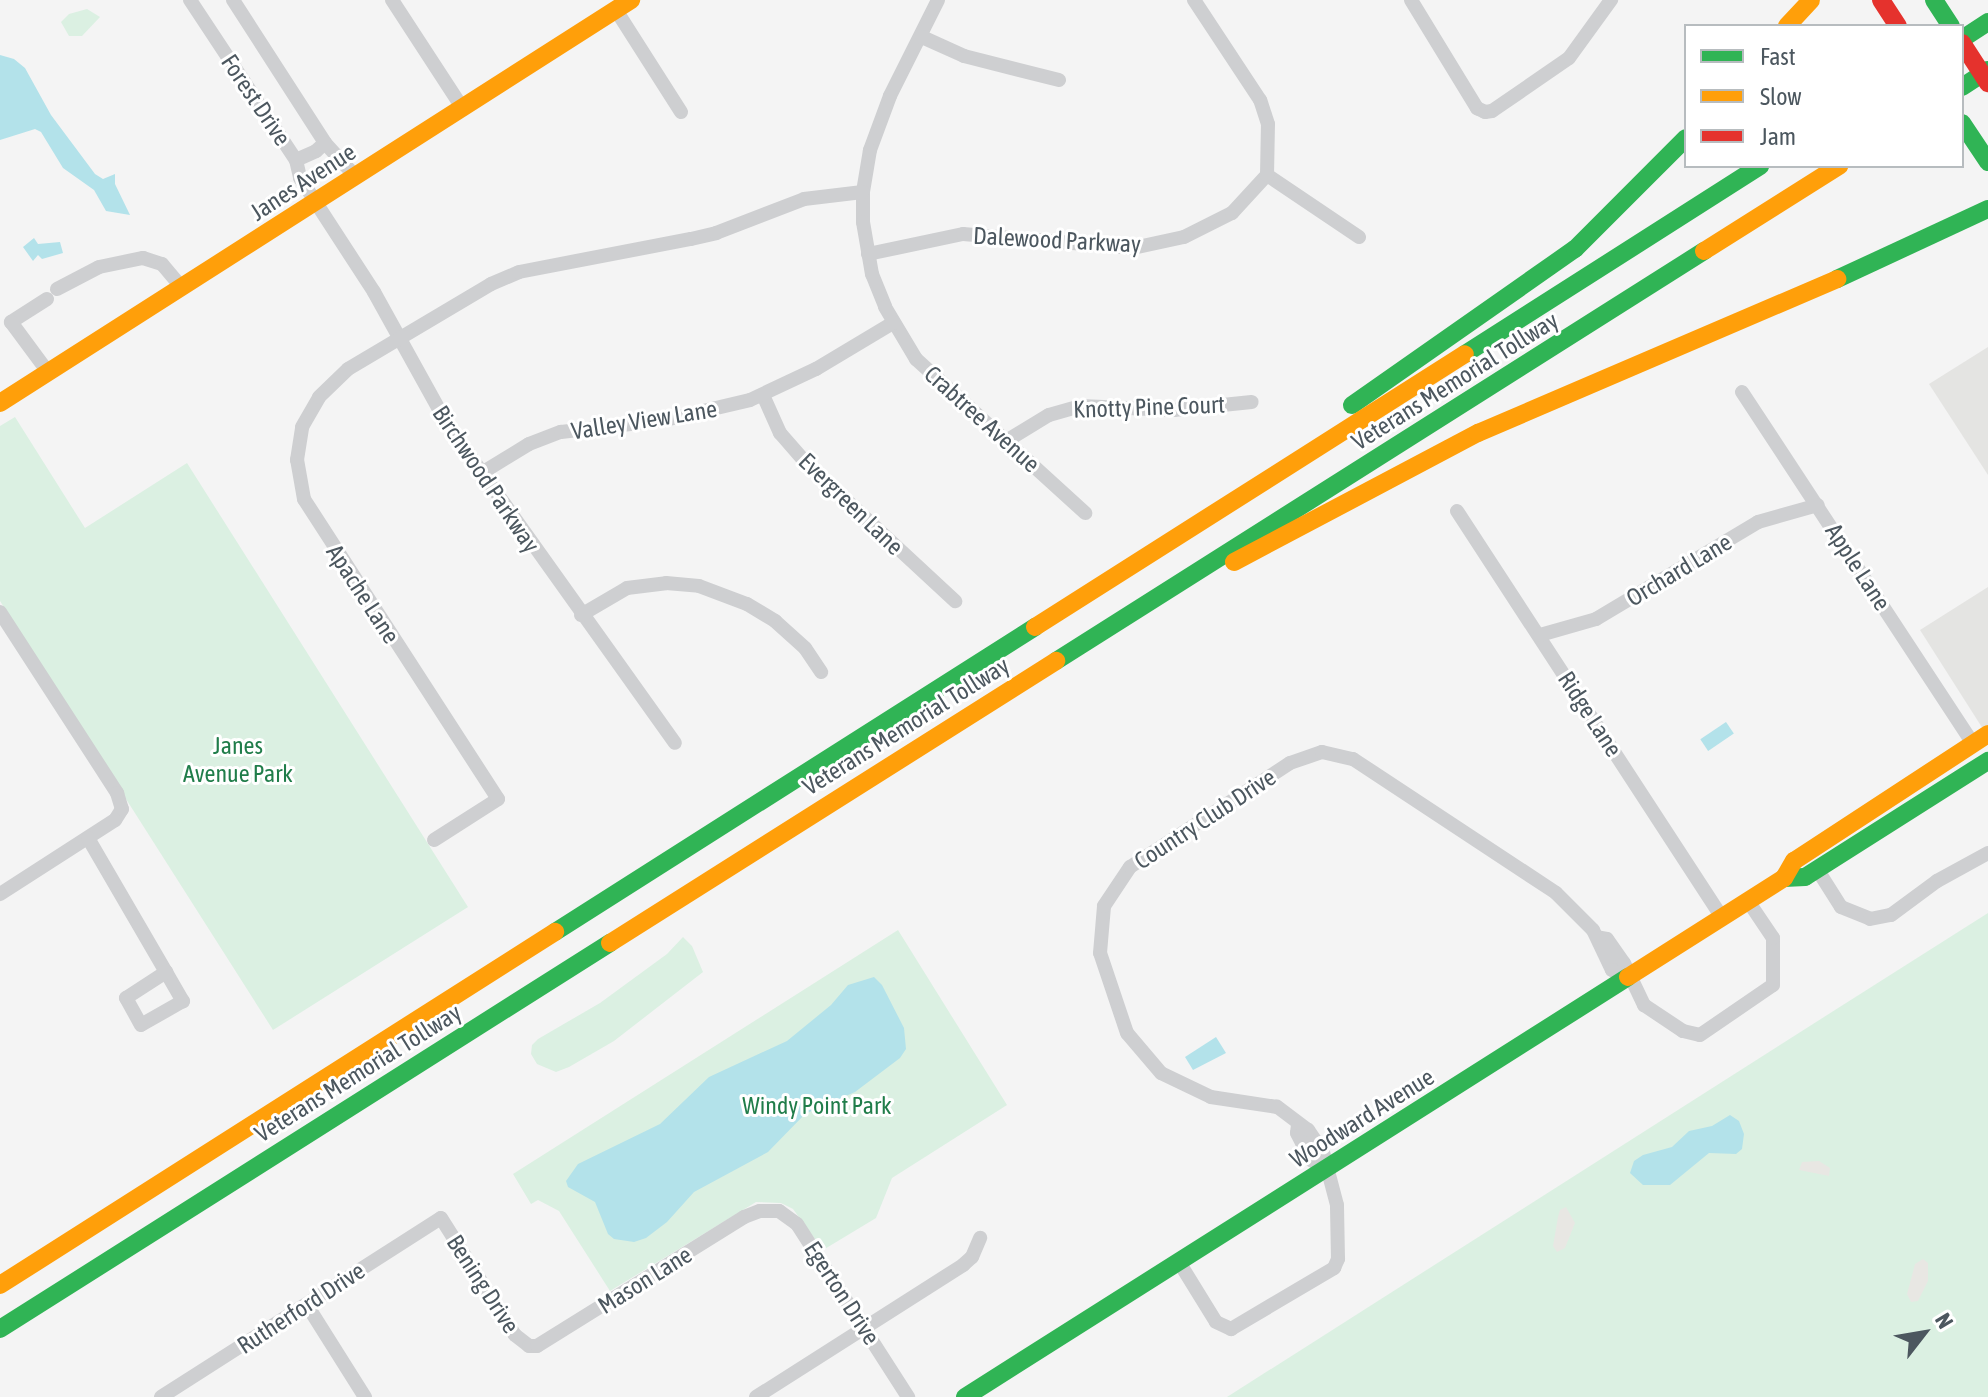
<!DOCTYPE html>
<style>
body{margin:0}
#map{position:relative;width:1988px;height:1397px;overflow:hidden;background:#f4f4f4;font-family:"Asap Condensed",sans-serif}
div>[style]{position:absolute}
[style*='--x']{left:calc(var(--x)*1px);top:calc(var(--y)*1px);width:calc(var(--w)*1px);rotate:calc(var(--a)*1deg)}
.commercial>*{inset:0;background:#e4e4e2}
.green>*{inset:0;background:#dbf0e2}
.sand>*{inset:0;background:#e8e7e3}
.water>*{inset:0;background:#b3e2ea;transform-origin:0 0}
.street>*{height:14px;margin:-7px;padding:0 7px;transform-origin:7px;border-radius:7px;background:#cecfd1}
.fast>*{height:18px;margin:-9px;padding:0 9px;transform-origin:9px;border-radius:9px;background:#30b455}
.slow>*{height:18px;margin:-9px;padding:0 9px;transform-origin:9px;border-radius:9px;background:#ff9f0a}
.jam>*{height:18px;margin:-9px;padding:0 9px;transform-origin:9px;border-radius:9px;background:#e5322d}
.jam-bridge>*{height:18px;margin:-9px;padding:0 9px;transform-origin:9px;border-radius:9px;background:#e5322d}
span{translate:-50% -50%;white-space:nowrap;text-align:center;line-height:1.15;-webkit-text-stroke:6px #fff;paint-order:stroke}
.street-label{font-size:24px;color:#4c575f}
.park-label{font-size:24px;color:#207d4a}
.legend{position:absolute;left:1684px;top:24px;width:280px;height:144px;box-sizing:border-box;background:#fff;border:2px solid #b7bcbf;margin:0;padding:10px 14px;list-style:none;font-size:24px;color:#4c575f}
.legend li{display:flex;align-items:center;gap:16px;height:40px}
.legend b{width:40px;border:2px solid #b7bcbf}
.north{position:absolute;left:1884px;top:1293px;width:80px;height:80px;-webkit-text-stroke:6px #fff;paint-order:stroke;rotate:59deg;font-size:22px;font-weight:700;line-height:32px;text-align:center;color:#4c575f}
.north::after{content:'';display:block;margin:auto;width:28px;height:36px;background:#4c575f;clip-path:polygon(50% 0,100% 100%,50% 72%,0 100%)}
</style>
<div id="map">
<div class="commercial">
<i style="clip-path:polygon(1988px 347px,1988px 475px,1929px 384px)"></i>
<i style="clip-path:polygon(1988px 587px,1988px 725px,1983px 729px,1920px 630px)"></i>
</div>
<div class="green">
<i style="clip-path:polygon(87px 9px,100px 17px,82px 36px,69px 36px,61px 22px,69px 14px)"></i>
<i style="clip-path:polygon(15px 417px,85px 528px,187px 463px,468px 907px,273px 1030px,0 601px,0 426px)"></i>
<i style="clip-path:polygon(1988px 913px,1988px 1397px,1227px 1397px,1835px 1010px)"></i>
<i style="clip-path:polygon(898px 930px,1007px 1105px,892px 1178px,876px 1218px,823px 1250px,793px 1209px,781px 1203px,756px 1202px,610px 1291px,559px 1211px,538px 1200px,531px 1204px,513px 1174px)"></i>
<i style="clip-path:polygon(683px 937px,692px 946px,703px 972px,614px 1041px,569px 1067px,556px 1072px,537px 1064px,531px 1054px,532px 1045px,538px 1039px,600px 1003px,667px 954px)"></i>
</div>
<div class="sand">
<i style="clip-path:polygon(1819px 1161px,1830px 1168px,1829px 1176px,1799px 1170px,1802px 1162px)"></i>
<i style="clip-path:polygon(1566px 1207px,1575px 1223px,1565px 1248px,1557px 1252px,1553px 1246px,1558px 1217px,1560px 1210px)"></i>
<i style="clip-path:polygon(1923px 1259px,1928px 1263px,1928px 1281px,1918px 1301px,1911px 1302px,1907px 1294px,1915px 1264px)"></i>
</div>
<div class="water">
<i style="clip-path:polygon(0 55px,14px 59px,25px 68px,51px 115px,95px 174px,103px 179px,115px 174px,115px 184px,130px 215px,106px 211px,94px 190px,63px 168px,41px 132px,35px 129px,0 140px)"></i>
<i style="clip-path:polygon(34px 238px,38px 244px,60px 242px,63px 253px,42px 259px,38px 255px,33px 261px,23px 247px)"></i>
<i style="left:1726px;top:722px;width:14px;height:31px;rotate:56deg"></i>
<i style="clip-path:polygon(874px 977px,882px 985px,904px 1028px,906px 1049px,900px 1058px,855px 1092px,805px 1114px,768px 1152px,694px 1192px,667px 1222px,646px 1238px,634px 1242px,614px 1239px,608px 1234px,595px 1202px,568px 1187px,566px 1181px,578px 1164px,660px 1124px,709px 1077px,787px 1041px,831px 1005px,848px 985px)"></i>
<i style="clip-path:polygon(1216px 1037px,1226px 1053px,1193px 1070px,1185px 1057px)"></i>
<i style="clip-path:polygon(1730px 1115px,1739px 1121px,1744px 1134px,1742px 1149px,1736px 1154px,1709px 1153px,1670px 1185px,1643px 1185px,1630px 1173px,1634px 1161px,1643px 1155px,1672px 1147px,1689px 1131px,1712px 1126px)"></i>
</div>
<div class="street">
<i style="--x:190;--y:0;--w:192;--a:56.5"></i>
<i style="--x:296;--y:160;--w:18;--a:77"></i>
<i style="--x:300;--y:178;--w:136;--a:57"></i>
<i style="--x:374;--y:292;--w:149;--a:61"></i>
<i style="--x:446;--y:422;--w:394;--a:54.5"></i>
<i style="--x:233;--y:0;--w:170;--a:57.2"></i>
<i style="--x:325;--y:143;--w:46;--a:47.6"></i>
<i style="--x:392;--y:0;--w:130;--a:56.9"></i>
<i style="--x:938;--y:0;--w:107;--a:116.6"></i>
<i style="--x:890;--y:96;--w:58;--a:110.3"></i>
<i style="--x:870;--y:150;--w:43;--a:99.5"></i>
<i style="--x:863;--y:192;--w:30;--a:90"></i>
<i style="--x:863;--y:222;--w:53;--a:80.2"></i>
<i style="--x:872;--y:274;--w:35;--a:68"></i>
<i style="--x:885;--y:307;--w:61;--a:59.2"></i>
<i style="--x:916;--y:359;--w:229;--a:42.3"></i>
<i style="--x:1411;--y:0;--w:127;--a:58.6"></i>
<i style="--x:1477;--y:108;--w:9;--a:27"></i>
<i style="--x:1485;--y:112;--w:7;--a:-8"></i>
<i style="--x:1492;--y:111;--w:93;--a:-34.5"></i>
<i style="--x:1569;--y:58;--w:72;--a:-54.1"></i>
<i style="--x:616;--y:10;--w:121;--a:57.5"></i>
<i style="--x:922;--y:37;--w:46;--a:24.3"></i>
<i style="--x:964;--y:56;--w:98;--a:14.2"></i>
<i style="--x:296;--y:160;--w:22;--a:-24"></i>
<i style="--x:316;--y:151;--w:12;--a:-42"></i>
<i style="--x:1267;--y:175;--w:111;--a:34"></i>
<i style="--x:868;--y:254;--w:97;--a:-11.9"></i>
<i style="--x:963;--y:234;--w:171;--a:4.7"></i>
<i style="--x:1133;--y:248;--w:52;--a:-12.2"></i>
<i style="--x:1184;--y:237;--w:54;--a:-26.6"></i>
<i style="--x:1232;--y:213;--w:52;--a:-47.4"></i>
<i style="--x:1267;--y:175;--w:51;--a:-88.9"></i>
<i style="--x:1268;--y:124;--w:25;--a:-108"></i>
<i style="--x:1260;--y:100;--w:120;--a:-123.4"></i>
<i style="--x:57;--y:289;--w:47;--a:-27.6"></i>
<i style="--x:99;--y:267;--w:45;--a:-11.6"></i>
<i style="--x:143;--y:258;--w:20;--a:18"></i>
<i style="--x:162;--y:264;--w:31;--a:50"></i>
<i style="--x:47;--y:299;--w:43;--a:147.4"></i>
<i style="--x:11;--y:322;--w:62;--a:53.5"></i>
<i style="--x:1742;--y:392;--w:421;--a:56.7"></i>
<i style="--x:763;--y:395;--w:42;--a:65.9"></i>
<i style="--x:780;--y:433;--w:38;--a:49"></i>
<i style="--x:805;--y:462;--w:205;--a:42.8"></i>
<i style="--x:1006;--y:441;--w:50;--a:-31.2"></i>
<i style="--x:1049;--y:415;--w:32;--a:-16"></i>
<i style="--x:1080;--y:406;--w:94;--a:2.4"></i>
<i style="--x:1174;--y:410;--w:78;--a:-5.9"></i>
<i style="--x:480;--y:474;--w:57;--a:-31.5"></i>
<i style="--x:529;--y:444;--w:34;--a:-21"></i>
<i style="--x:561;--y:432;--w:105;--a:-6.6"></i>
<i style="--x:665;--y:420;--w:87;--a:-13.2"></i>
<i style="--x:750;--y:400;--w:73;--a:-25.2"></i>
<i style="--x:816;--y:369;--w:90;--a:-30.9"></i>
<i style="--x:1457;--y:511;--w:486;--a:56.9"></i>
<i style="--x:0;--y:612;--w:216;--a:57.1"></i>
<i style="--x:117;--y:793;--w:17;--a:73"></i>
<i style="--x:122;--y:809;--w:13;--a:122"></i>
<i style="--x:115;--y:820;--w:137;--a:147.2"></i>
<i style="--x:581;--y:615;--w:53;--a:-30.4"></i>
<i style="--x:627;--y:588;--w:39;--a:-7"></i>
<i style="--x:666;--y:583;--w:33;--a:5"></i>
<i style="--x:699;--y:586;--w:51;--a:20.6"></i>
<i style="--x:747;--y:604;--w:33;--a:31"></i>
<i style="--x:775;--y:621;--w:40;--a:42"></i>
<i style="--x:805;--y:648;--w:29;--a:56"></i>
<i style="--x:1540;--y:635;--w:58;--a:-15.9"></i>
<i style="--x:1596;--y:619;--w:189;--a:-30.9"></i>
<i style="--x:1758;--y:522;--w:62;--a:-15.8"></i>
<i style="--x:88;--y:838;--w:155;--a:59.8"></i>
<i style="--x:434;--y:840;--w:76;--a:-32.6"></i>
<i style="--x:498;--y:799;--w:357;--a:-122.9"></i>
<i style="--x:304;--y:499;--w:40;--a:-100"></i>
<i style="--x:297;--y:460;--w:33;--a:-81"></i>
<i style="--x:302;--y:427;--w:34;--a:-60"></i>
<i style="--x:319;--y:397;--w:40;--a:-44"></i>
<i style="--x:348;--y:369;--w:166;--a:-30.7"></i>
<i style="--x:491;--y:284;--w:30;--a:-23"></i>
<i style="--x:519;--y:272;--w:175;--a:-10.9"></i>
<i style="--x:691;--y:239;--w:26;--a:-13"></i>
<i style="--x:716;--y:233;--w:94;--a:-21.1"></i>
<i style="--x:804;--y:199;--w:59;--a:-6.8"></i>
<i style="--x:1817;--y:869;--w:45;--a:57.7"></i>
<i style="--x:1841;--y:907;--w:31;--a:22"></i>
<i style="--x:1870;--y:919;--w:21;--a:-11"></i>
<i style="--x:1891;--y:915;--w:57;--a:-36.5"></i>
<i style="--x:1937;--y:881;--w:58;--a:-28.8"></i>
<i style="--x:1597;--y:937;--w:10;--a:11"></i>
<i style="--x:1607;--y:939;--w:29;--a:55"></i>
<i style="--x:1624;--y:963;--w:47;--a:64.5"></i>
<i style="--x:1644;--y:1005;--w:47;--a:33.7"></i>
<i style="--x:1683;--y:1031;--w:17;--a:13"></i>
<i style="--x:1700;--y:1035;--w:88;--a:-34.4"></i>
<i style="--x:1773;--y:985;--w:47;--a:-90"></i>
<i style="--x:1773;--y:938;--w:45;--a:-124"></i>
<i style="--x:166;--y:972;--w:34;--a:60"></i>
<i style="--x:183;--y:1001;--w:48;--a:150.3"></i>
<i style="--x:141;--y:1025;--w:31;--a:-119"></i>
<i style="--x:126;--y:998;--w:48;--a:-33"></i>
<i style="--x:1298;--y:1125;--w:8;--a:97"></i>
<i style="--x:1297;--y:1133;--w:30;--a:63"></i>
<i style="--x:1311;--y:1160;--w:17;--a:33"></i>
<i style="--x:1179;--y:1262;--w:70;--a:58.3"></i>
<i style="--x:1216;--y:1322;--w:17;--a:25"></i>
<i style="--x:1231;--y:1329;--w:120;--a:-30.6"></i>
<i style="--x:1334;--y:1268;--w:10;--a:-66"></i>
<i style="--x:1338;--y:1259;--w:54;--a:-91.1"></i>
<i style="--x:1337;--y:1205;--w:55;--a:-104.8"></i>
<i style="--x:1323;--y:1152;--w:27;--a:-124"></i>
<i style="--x:1308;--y:1130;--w:39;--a:-143"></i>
<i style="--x:1277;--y:1107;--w:67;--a:-171.4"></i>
<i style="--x:1211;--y:1097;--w:55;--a:-154.4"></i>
<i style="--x:1161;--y:1073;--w:52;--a:-130.4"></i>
<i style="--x:1127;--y:1033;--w:84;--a:-108.6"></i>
<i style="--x:1100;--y:953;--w:47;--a:-85.1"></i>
<i style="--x:1104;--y:906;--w:47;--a:-56.3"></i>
<i style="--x:1130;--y:867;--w:191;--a:-33"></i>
<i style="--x:1290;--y:763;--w:34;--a:-19"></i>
<i style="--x:1322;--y:752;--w:32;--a:13"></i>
<i style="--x:1353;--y:759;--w:243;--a:33.4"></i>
<i style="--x:1556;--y:893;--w:52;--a:45"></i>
<i style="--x:1593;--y:930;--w:44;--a:64.6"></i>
<i style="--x:1612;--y:970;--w:18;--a:27"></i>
<i style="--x:307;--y:1305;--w:109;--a:57.8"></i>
<i style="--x:161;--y:1397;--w:332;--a:-32.6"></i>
<i style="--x:441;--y:1218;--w:138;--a:57.7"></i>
<i style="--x:515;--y:1335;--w:18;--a:38"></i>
<i style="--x:529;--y:1346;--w:8;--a:0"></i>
<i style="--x:537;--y:1346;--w:244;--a:-31.9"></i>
<i style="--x:744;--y:1217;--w:17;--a:-21"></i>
<i style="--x:760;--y:1211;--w:19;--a:0"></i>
<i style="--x:779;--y:1211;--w:22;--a:36"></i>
<i style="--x:797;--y:1224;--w:206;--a:57.3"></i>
<i style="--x:756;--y:1397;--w:246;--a:-32.5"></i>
<i style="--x:963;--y:1265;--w:12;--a:-42"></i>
<i style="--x:972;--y:1257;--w:21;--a:-67"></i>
</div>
<div class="fast">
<i style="--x:1934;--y:0;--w:31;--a:57"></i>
<i style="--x:1962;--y:39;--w:31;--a:-33"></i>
<i style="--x:1962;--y:87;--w:31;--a:-33"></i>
<i style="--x:1962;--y:123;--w:47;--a:56.3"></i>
<i style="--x:1837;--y:279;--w:166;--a:-24.9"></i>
<i style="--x:1465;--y:354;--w:350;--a:-32.5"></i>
<i style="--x:1352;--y:405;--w:272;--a:-35"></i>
<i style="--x:1575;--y:249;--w:157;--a:-45"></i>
<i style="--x:1056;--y:661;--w:767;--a:-32.32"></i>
<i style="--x:1784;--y:878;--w:21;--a:-3"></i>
<i style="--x:1805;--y:877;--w:217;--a:-32.4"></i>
<i style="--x:555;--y:932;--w:569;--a:-32.43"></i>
<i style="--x:0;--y:1329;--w:722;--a:-32.33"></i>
<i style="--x:965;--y:1397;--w:785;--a:-32.35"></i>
</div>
<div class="slow">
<i style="--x:1787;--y:26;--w:35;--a:-47"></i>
<i style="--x:1704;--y:251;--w:160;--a:-32.2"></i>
<i style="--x:0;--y:403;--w:749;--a:-32.57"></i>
<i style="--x:1234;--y:562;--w:276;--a:-27.9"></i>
<i style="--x:1478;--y:433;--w:391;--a:-23.2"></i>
<i style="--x:1035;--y:627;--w:509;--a:-32.41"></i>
<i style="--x:610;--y:943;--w:528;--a:-32.3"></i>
<i style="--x:1628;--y:977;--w:185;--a:-32.4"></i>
<i style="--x:1784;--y:878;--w:20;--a:-60"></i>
<i style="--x:1794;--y:861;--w:232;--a:-33.2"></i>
<i style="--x:0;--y:1285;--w:658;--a:-32.46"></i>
</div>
<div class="jam">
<i style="--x:1881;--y:0;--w:31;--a:57"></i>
</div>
<div class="jam-bridge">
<i style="--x:1962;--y:43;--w:48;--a:57"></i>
</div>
<div class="street-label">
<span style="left:256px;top:100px;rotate:56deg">Forest Drive</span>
<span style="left:303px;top:182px;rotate:-33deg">Janes Avenue</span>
<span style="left:1057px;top:240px;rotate:3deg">Dalewood Parkway</span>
<span style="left:1455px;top:381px;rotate:-32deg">Veterans Memorial Tollway</span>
<span style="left:1149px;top:407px;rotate:-2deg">Knotty Pine Court</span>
<span style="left:982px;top:419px;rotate:42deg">Crabtree Avenue</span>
<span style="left:644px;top:420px;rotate:-9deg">Valley View Lane</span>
<span style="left:486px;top:479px;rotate:56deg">Birchwood Parkway</span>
<span style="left:851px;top:504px;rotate:44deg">Evergreen Lane</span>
<span style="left:1858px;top:567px;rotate:57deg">Apple Lane</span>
<span style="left:1679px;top:570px;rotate:-31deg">Orchard Lane</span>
<span style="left:363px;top:594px;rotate:57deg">Apache Lane</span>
<span style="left:1590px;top:714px;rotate:57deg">Ridge Lane</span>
<span style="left:906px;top:726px;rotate:-32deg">Veterans Memorial Tollway</span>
<span style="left:1205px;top:819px;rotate:-33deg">Country Club Drive</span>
<span style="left:358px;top:1073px;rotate:-32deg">Veterans Memorial Tollway</span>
<span style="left:1362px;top:1118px;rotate:-32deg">Woodward Avenue</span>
<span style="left:645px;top:1280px;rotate:-32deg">Mason Lane</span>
<span style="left:483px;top:1284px;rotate:57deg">Bening Drive</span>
<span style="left:842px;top:1293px;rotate:57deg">Egerton Drive</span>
<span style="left:301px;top:1308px;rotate:-33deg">Rutherford Drive</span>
</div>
<div class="park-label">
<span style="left:238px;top:760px">Janes<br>Avenue Park</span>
<span style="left:817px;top:1106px">Windy Point Park</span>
</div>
<ul class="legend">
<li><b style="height:10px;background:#30b455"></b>Fast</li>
<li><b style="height:10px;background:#ff9f0a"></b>Slow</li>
<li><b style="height:10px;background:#e5322d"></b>Jam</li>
</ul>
<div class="north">N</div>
</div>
